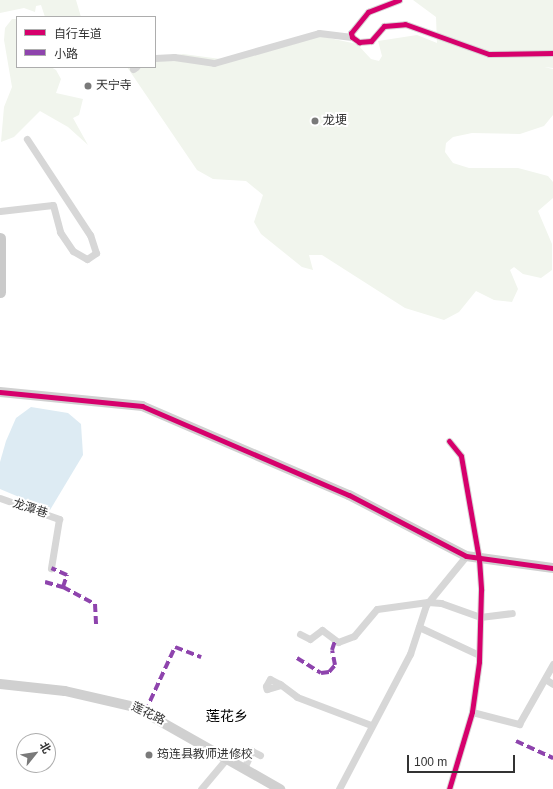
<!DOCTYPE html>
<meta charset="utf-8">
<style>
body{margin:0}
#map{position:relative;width:553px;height:789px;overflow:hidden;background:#fff;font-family:Arial,"Noto Sans SC",sans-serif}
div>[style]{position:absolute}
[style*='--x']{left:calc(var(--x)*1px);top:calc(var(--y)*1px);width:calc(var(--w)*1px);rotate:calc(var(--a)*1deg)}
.green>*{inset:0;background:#f1f5ed}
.water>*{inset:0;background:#ddebf3}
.street>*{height:7px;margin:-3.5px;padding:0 3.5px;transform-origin:3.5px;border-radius:3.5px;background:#d7d7d7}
.secondary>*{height:10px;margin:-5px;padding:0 5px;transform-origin:5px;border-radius:5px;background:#d0d0d0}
.primary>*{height:11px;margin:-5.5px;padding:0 5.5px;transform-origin:5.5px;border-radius:5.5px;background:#cacaca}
.quiet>*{height:4px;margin-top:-2px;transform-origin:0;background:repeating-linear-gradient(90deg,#8e44ad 0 8px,transparent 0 12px)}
.cycleway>*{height:5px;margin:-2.5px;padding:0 2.5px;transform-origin:2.5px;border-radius:2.5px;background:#d6006c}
.dots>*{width:11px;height:11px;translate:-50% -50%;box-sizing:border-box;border:2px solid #fff;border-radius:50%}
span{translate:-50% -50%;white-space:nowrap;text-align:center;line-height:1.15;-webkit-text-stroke:4px #fff;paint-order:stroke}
.poi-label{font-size:12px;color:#333}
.left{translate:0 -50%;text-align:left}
.street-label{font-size:12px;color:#333}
.quarter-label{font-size:14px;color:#000}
.legend{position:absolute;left:16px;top:16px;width:140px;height:52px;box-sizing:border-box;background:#fff;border:1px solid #adadad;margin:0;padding:5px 7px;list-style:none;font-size:12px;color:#333}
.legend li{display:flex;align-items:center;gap:8px;height:20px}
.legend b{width:20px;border:1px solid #adadad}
.north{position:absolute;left:16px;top:733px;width:40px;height:40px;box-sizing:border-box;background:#fff;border:1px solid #adadad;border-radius:50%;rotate:60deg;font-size:11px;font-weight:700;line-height:16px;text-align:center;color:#333}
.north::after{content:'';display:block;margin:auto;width:14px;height:18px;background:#7a7a7a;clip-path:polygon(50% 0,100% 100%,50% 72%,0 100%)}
.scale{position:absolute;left:407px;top:755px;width:108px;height:18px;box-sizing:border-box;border:2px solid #333;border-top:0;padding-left:5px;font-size:12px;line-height:14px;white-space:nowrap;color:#333;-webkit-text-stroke:3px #fff;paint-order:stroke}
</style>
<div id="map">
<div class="green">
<i style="clip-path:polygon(0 0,76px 0,81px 17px,45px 17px,41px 5px,36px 6px,35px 12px,24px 8px,0 13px)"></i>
<i style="clip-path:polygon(413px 0,553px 0,553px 68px,544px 67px,553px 69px,553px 115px,544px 126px,520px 134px,472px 133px,453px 137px,446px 143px,445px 152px,453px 163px,469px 168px,518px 168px,548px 176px,553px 182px,553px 198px,538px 211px,552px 244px,552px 270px,541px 278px,523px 274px,514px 267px,510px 270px,518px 289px,512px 302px,494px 300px,476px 291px,459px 312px,444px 320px,405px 308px,322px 255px,309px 255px,313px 270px,302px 267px,261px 234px,254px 222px,263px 195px,246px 181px,213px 179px,197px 170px,127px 67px,155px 67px,155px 58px,183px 54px,228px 60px,315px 35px,357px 44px,371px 59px,379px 61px,382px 56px,378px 41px,417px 35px,437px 43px,436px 17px)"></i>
<i style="clip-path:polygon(12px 19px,17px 19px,17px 67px,51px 67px,56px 70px,61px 79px,56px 93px,83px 99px,79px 115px,73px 118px,88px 145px,68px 127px,40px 111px,14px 137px,1px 142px,4px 107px,12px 87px,4px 40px,5px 28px)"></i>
</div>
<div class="water">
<i style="clip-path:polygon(31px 407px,68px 413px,81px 424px,83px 455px,50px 510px,0 489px,0 462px,6px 441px,16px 418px)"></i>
</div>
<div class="street">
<i style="--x:399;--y:0;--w:33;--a:159"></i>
<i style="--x:368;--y:12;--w:27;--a:129"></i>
<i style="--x:351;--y:33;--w:4;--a:76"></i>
<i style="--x:352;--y:37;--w:9;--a:36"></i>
<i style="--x:359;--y:42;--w:12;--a:-5"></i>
<i style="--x:371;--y:41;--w:20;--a:-49"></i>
<i style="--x:384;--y:26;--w:21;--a:-5"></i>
<i style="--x:405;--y:24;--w:89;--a:19.7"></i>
<i style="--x:489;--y:54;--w:64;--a:-0.9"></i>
<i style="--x:155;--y:58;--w:19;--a:-3"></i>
<i style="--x:174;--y:57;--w:40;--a:8.5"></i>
<i style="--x:214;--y:63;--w:109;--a:-15.9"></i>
<i style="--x:319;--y:33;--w:33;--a:7"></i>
<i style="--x:133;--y:69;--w:4;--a:-34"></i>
<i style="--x:0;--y:211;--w:53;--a:-6.5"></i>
<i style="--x:53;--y:205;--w:28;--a:75"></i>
<i style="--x:60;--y:232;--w:23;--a:56"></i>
<i style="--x:73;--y:251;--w:16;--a:30"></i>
<i style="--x:87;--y:259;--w:11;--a:-34"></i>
<i style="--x:96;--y:253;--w:19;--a:-108"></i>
<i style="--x:90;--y:235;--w:115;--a:-123.3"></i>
<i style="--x:449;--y:441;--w:19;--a:51"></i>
<i style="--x:461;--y:456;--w:105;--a:80.1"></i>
<i style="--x:479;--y:559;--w:31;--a:86"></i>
<i style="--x:481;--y:590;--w:72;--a:91.6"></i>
<i style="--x:479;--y:662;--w:50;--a:98"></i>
<i style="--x:472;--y:712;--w:80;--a:106.6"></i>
<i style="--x:0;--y:498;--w:63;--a:19.6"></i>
<i style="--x:59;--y:519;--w:50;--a:99.3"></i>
<i style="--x:419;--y:627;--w:66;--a:25"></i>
<i style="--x:300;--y:634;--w:11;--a:27"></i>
<i style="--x:310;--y:639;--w:15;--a:-37"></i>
<i style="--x:322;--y:630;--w:20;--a:37"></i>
<i style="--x:338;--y:642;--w:17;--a:-21"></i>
<i style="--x:354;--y:636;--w:35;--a:-50"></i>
<i style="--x:377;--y:609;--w:51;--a:-7.8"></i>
<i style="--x:428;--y:602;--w:13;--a:4"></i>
<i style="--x:441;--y:603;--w:41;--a:19.7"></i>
<i style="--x:480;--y:617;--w:32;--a:-7"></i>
<i style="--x:545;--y:679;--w:9;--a:32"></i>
<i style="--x:281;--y:685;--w:15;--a:164"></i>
<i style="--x:267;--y:689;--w:3;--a:-108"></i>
<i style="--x:266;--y:686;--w:8;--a:-60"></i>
<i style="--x:270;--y:679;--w:11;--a:27"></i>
<i style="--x:280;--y:684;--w:21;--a:37"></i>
<i style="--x:297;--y:697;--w:79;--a:20.7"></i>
<i style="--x:472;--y:712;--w:49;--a:14.3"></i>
<i style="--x:519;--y:724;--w:69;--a:-60.5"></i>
<i style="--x:244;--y:768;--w:19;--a:-65"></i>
<i style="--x:252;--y:751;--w:9;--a:27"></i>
<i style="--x:201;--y:789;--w:40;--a:-50"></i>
<i style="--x:339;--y:789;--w:153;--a:-62.3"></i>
<i style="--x:410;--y:654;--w:52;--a:-71.9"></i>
<i style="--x:426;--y:605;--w:63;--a:-50.8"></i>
</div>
<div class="secondary">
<i style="--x:0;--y:392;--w:143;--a:5.6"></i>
<i style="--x:142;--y:406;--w:225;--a:23.3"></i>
<i style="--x:349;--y:495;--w:132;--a:27.5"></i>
<i style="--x:466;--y:556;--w:88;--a:7.9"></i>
<i style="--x:0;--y:684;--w:65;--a:6.1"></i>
<i style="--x:65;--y:691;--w:72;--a:12.9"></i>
<i style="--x:135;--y:707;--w:167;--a:29.5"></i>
</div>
<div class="primary">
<i style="--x:0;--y:238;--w:54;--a:90"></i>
</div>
<div class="quiet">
<i style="--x:45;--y:582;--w:19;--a:16"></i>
<i style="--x:63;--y:587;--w:13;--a:-72"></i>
<i style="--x:67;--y:575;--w:17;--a:-156"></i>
<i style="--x:63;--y:587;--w:36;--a:28"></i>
<i style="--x:95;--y:604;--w:21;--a:87"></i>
<i style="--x:297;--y:658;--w:28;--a:32"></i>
<i style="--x:321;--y:673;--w:8;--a:-7"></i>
<i style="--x:329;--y:672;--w:9;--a:-49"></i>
<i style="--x:335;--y:665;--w:15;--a:-101"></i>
<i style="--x:332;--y:650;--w:9;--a:-72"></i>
<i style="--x:145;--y:712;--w:72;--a:-65.2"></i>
<i style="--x:175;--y:647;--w:28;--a:21"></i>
<i style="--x:516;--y:741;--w:41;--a:24.7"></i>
</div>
<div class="cycleway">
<i style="--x:399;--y:0;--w:33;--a:159"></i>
<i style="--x:368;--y:12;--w:27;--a:129"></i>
<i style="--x:351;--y:33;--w:4;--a:76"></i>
<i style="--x:352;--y:37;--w:9;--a:36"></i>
<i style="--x:359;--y:42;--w:12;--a:-5"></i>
<i style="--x:371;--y:41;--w:20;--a:-49"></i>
<i style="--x:384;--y:26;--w:21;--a:-5"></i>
<i style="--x:405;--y:24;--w:89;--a:19.7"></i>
<i style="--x:489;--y:54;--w:64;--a:-0.9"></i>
<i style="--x:0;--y:392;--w:143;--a:5.6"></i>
<i style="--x:142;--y:406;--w:225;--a:23.3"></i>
<i style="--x:349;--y:495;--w:132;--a:27.5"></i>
<i style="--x:466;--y:556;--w:88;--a:7.9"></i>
<i style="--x:449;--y:441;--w:19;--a:51"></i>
<i style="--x:461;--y:456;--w:105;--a:80.1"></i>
<i style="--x:479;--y:559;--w:31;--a:86"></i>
<i style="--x:481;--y:590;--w:72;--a:91.6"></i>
<i style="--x:479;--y:662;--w:50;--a:98"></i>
<i style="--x:472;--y:712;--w:80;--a:106.6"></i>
</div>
<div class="dots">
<i style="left:88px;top:86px;background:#7a7a7a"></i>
<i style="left:315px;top:121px;background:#7a7a7a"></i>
<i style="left:149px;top:755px;background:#7a7a7a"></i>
</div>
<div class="poi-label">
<span class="left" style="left:96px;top:86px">天宁寺</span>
<span class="left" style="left:323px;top:121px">龙埂</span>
<span class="left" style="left:157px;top:755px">筠连县教师进修校</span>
</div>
<div class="street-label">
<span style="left:30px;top:509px;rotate:18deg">龙潭巷</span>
<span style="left:148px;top:714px;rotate:26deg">莲花路</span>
</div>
<div class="quarter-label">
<span style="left:227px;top:716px">莲花乡</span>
</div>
<ul class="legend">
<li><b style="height:5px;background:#d6006c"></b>自行车道</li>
<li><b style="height:5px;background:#8e44ad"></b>小路</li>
</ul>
<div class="north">北</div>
<div class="scale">100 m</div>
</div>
